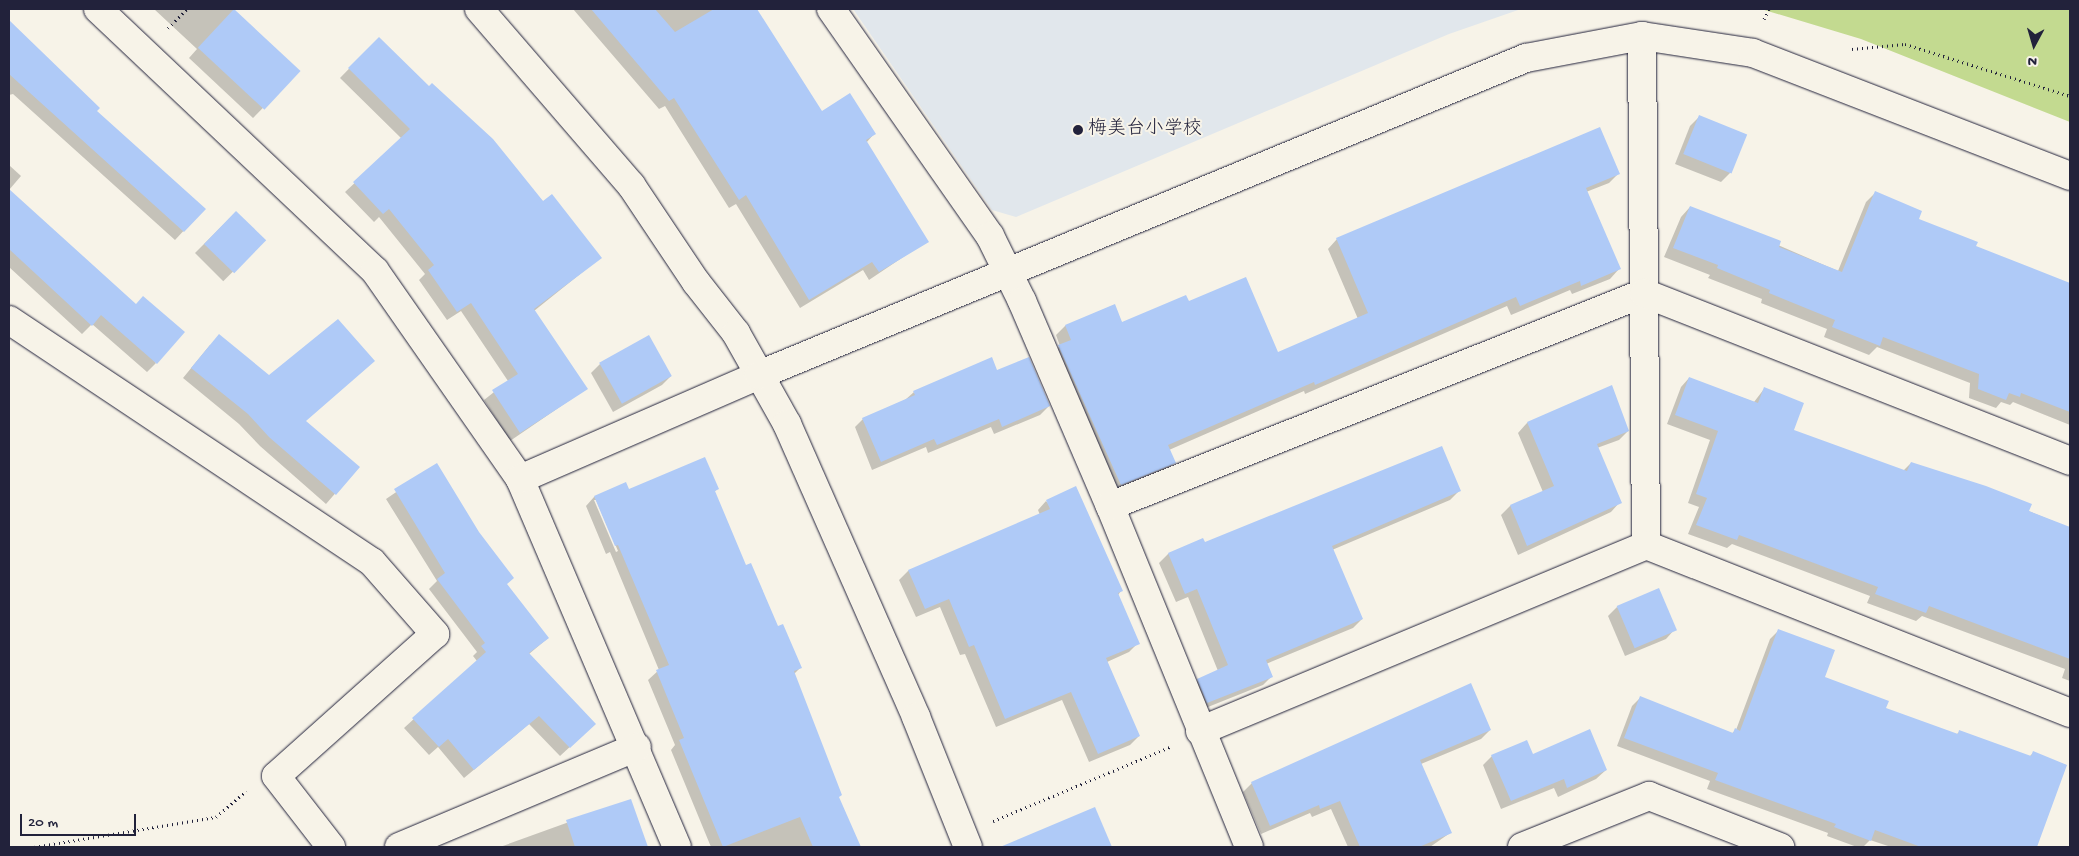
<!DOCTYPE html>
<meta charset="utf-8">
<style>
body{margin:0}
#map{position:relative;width:2079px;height:856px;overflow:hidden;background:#f7f3e8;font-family:"Gochi Hand","Klee One",sans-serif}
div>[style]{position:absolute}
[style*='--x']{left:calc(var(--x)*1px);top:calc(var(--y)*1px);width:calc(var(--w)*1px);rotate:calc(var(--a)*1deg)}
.built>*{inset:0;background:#e1e7ec}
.green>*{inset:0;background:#c3da90}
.shadow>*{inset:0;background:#0003;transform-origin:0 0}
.building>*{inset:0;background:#afcaf7;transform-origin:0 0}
.path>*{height:3px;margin-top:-1.5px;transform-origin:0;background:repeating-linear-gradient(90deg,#22223b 0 1px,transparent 0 5px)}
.roads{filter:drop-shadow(0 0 1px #22223b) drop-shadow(0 0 1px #22223b)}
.street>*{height:28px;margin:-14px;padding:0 14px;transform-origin:14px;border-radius:14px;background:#f7f3e8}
.secondary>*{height:28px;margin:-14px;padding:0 14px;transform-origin:14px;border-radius:14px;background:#f7f3e8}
.dots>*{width:14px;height:14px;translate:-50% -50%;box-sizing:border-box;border:2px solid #f7f3e8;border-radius:50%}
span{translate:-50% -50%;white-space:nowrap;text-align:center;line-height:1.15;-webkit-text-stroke:4px #f7f3e8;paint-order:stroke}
.poi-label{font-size:19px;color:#22223b}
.left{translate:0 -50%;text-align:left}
.frame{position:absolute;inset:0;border:10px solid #22223b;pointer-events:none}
.north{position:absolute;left:2009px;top:20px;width:50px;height:50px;-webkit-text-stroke:4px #f7f3e8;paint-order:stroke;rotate:186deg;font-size:14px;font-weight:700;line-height:20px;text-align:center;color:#22223b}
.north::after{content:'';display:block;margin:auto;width:18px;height:22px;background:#22223b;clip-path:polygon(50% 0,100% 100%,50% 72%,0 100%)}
.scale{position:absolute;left:20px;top:814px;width:116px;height:22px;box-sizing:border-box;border:2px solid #22223b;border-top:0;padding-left:6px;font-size:15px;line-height:18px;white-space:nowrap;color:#22223b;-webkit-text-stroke:4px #f7f3e8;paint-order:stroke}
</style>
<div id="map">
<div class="built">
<i style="clip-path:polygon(853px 9px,1521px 9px,1449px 34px,1016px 217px,992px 210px)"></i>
</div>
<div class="green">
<i style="clip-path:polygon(1761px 9px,2070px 9px,2070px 122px,1861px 39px)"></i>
</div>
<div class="shadow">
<i style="clip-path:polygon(154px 9px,233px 9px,299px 71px,253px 118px,189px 58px,197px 49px)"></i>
<i style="clip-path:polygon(573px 9px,756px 9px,821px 112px,874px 134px,866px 143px,927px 241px,869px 280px,863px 270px,800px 308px,736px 204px,729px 208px,665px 106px,659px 109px)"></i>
<i style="clip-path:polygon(9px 22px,98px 108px,95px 111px,204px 209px,175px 240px,13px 94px,9px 95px)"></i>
<i style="clip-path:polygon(379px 38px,600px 258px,534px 311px,586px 389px,510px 441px,484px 400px,508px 381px,461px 311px,447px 320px,419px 280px,425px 274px,379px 217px,374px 222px,345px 192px,402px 139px,340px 78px)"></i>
<i style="clip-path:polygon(1700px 116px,1731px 172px,1721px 182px,1675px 164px,1690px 126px)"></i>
<i style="clip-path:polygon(9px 165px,21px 176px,9px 190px)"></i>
<i style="clip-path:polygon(1619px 173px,1609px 183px,1586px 192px,1619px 269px,1610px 279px,1572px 294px,1570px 290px,1511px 315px,1507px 306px,1305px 394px,1304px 391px,1169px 450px,1174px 463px,1165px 472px,1111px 493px,1049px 356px,1060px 346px,1056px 335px,1065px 326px,1114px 305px,1122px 323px,1188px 303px,1278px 353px,1358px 319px,1328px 249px,1337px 239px)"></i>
<i style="clip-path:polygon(1875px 193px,1917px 219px,1974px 247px,2070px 284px,2070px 425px,2013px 402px,2010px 405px,2001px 402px,1996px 408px,1969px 398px,1970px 383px,1877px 347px,1869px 355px,1824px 337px,1827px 329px,1761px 303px,1762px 299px,1708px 278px,1710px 275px,1664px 257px,1681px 217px,1690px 207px,1838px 271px,1866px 202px)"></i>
<i style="clip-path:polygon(31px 212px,156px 363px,147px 372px,92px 324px,82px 334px,9px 267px,9px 236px)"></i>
<i style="left:236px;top:212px;width:40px;height:58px;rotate:45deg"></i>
<i style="clip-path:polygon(210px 345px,358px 467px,326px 504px,260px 446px,239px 424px,183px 378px)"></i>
<i style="clip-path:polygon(600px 364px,671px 376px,662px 385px,613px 412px,591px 373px)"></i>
<i style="clip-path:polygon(997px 371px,1049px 406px,1040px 415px,994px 434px,991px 427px,928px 453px,926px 447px,872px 470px,855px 427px,863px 419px,905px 400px,914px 392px)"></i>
<i style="clip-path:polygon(1689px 378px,1754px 402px,1764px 389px,1792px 431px,1903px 471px,1911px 463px,2070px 528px,2070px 681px,2062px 678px,2065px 669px,1922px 616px,1916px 621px,1867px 603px,1870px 596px,1732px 544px,1727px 548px,1688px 534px,1699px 507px,1688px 503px,1710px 440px,1667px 424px,1681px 387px)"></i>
<i style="clip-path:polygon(1612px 387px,1628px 431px,1619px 440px,1597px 448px,1620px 502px,1611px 512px,1518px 555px,1501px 515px,1510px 506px,1543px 492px,1518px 433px,1527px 423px)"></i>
<i style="clip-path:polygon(436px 465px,506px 584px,548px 638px,529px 654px,585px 733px,560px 756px,529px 724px,464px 778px,438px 747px,429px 755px,404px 728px,477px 661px,473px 656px,477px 652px,429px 589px,437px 581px,386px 499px)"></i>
<i style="clip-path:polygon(evenodd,626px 484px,629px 491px,717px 489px,714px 492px,745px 567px,800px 668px,794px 674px,838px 798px,859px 847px,711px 847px,671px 750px,675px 745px,648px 680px,659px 670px,610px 552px,606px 554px,586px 506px,594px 497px,626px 484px,594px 500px,596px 500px,618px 551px,616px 552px,594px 500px)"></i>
<i style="clip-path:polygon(1459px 491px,1450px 500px,1332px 550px,1362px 619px,1353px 628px,1266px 664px,1272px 676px,1263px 685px,1198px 711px,1189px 689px,1198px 680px,1218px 671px,1188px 597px,1176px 602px,1159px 563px,1168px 554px)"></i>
<i style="clip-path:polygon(1046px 501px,1121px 591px,1118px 595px,1138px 643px,1129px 652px,1107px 662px,1139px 736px,1130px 745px,1089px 762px,1062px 700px,996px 727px,965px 654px,960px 655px,940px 607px,916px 617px,899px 580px,908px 571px,1040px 515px,1038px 510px)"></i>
<i style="clip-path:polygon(1617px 607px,1675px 629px,1666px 639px,1625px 656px,1608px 616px)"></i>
<i style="clip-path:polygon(1779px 630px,1824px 678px,1884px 709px,1956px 735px,1960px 731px,2029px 757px,2033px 753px,2066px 765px,2036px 847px,1891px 847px,1870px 840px,1863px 847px,1857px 847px,1827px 836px,1828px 833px,1707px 789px,1710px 781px,1617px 746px,1632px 706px,1640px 698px,1731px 734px,1736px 730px,1770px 639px)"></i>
<i style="clip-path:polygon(1490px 730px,1481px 739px,1421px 764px,1450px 833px,1430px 847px,1348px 847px,1331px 809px,1312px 817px,1310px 813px,1261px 834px,1243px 792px,1252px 783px)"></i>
<i style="clip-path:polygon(1492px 756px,1532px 756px,1606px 770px,1596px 779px,1558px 797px,1554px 788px,1501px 809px,1483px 765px)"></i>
<i style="clip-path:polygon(630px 800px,646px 847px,500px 847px)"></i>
<i style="clip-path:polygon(1094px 809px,1111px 847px,1016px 847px,1026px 838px)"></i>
</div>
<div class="building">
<i style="left:234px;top:9px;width:91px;height:53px;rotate:43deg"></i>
<i style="clip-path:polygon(591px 9px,655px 9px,675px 32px,714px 9px,757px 9px,822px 111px,850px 93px,876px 134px,866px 140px,929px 242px,879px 272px,872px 262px,809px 300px,746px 195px,739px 200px,674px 98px,669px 101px)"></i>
<i style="clip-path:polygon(9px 20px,100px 108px,97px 111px,206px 209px,184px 232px,9px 74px)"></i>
<i style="clip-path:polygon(379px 37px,429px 86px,432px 83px,493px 139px,543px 201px,552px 194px,602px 258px,534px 309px,588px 389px,520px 433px,492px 390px,518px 374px,471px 303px,457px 312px,428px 270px,434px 265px,389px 209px,383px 214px,353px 182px,410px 129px,348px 68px)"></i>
<i style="left:1699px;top:115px;width:52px;height:42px;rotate:22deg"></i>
<i style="clip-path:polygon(1600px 127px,1620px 174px,1586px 188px,1621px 269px,1581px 286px,1580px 281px,1520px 306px,1516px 297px,1315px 385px,1314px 382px,1168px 445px,1176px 463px,1121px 485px,1058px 345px,1071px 340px,1065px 325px,1115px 304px,1122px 322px,1186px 295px,1189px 301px,1246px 277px,1278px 352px,1368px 313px,1336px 238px)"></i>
<i style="clip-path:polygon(9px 189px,136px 304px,143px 296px,185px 332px,157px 364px,101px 315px,92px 326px,9px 249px)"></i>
<i style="clip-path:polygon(1875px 191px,1922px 211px,1919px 219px,1978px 242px,1976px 246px,2070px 283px,2070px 412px,2021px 393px,2020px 397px,2009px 393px,2006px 400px,1978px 389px,1979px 374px,1883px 337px,1880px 346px,1832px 327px,1835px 320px,1769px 293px,1770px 290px,1717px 268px,1718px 265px,1673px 248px,1690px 206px,1781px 241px,1779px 247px,1842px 272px)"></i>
<i style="left:236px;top:211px;width:42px;height:46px;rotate:44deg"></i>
<i style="clip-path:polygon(338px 319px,375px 361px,306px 421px,360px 467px,336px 495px,269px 437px,248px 414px,191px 368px,219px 334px,269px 375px)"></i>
<i style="left:649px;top:335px;width:47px;height:57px;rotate:61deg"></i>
<i style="clip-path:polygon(992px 357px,997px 370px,1029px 357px,1050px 406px,1002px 427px,999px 419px,937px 445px,934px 439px,881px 462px,862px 418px,915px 395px,913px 391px)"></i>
<i style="clip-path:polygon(1689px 377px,1758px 403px,1764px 387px,1804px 403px,1794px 430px,1907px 471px,1911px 462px,1986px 486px,2032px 504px,2029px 511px,2070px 527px,2070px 659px,1929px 606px,1926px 613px,1875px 594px,1878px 587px,1739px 535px,1737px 540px,1696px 525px,1707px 498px,1696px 494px,1718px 431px,1675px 415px)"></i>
<i style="clip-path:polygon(1612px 385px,1629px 431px,1597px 444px,1622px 503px,1527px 546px,1510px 505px,1554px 486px,1527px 422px)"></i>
<i style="clip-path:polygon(1442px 446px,1461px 491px,1332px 546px,1363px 619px,1266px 660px,1273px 677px,1207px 703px,1197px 679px,1228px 665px,1197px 589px,1185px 594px,1168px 553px,1203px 538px,1205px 542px)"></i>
<i style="clip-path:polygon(705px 457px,719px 489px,715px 491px,746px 565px,751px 563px,778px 626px,783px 624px,802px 668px,794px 671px,842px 795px,839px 797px,861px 847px,813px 847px,800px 817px,723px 847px,679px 740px,684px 738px,656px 670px,669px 665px,618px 545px,615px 546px,594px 496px,626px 482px,629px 489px)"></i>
<i style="clip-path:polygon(437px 463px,479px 532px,514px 578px,507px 584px,549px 638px,529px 653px,596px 724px,570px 748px,539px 716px,474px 770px,448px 739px,439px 747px,412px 718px,486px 652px,481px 646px,485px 643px,437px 579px,445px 573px,394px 489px)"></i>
<i style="clip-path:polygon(1076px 486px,1123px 591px,1118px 593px,1140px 644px,1106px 658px,1140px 736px,1098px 754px,1071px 692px,1005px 719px,974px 645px,969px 647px,949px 599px,925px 609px,908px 570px,1050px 509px,1046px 500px)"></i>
<i style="left:1659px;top:588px;width:46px;height:46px;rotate:67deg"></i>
<i style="clip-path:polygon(1778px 629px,1835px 650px,1825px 677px,1889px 701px,1886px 708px,1958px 734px,1959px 730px,2031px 756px,2033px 751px,2067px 765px,2037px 847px,1921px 847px,1875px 830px,1871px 841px,1834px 827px,1836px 824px,1715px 780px,1718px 773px,1624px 738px,1640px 696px,1733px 733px,1735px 728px,1740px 731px)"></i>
<i style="clip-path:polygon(1471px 683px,1491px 730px,1420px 760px,1452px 833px,1419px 847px,1360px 847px,1340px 801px,1320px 809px,1319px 805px,1270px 826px,1251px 782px)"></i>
<i style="clip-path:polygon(1590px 729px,1607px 770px,1567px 788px,1564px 779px,1511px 801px,1491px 755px,1527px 740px,1533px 754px)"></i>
<i style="clip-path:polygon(631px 799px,648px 847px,575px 847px,566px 820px)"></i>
<i style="clip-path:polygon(1095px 807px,1112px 847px,1000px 847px)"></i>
</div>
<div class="path">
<i style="--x:1764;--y:19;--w:11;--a:-63"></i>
<i style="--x:168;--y:28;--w:27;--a:-45"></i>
<i style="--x:1852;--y:49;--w:53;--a:-5.4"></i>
<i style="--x:1905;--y:44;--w:173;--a:17.5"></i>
<i style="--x:993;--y:821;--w:194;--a:-22.7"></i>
<i style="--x:34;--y:847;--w:184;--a:-9.4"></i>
<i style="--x:216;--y:817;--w:40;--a:-41"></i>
</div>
<div class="roads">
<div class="street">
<i style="--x:98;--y:9;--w:381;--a:43.4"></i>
<i style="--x:375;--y:271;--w:254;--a:55.1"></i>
<i style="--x:520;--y:479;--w:400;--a:66.9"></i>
<i style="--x:831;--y:9;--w:277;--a:55"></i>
<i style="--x:990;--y:236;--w:72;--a:63.8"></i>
<i style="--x:1022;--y:301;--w:223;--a:66.8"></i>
<i style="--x:1110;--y:506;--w:368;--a:67.8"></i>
<i style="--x:1642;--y:36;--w:509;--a:89.55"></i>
<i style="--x:9;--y:320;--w:436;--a:33.7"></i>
<i style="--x:372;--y:562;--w:96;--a:48.8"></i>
<i style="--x:435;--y:634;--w:213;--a:138.2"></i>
<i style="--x:276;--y:776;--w:90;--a:52.2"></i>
<i style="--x:520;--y:479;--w:261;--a:-23.5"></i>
<i style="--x:1110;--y:506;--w:575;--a:-21.75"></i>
<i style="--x:1644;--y:293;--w:458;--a:21.5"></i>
<i style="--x:1200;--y:731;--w:483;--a:-22.6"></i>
<i style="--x:1646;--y:545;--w:456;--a:21.6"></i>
<i style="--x:399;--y:847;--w:258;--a:-22.8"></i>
<i style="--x:1522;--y:847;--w:137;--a:-21.9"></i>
<i style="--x:1649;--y:796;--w:141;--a:21.3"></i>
</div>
<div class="secondary">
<i style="--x:479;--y:9;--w:233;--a:49.2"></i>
<i style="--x:631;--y:185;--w:117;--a:56.2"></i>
<i style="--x:696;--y:282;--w:65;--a:51.9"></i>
<i style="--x:736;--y:333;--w:104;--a:60.7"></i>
<i style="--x:787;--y:424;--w:320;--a:66.2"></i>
<i style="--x:916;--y:717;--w:140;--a:68.2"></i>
<i style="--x:759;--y:375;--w:830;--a:-22.46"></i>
<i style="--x:1526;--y:58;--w:118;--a:-10.7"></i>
<i style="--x:1642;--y:36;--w:112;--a:8.7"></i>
<i style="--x:1753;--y:53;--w:340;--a:21.2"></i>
</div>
</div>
<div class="dots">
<i style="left:1078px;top:130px;background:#22223b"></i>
</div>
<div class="poi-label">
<span class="left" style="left:1088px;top:130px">梅美台小学校</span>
</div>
<div class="frame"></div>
<div class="north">N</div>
<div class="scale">20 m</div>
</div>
